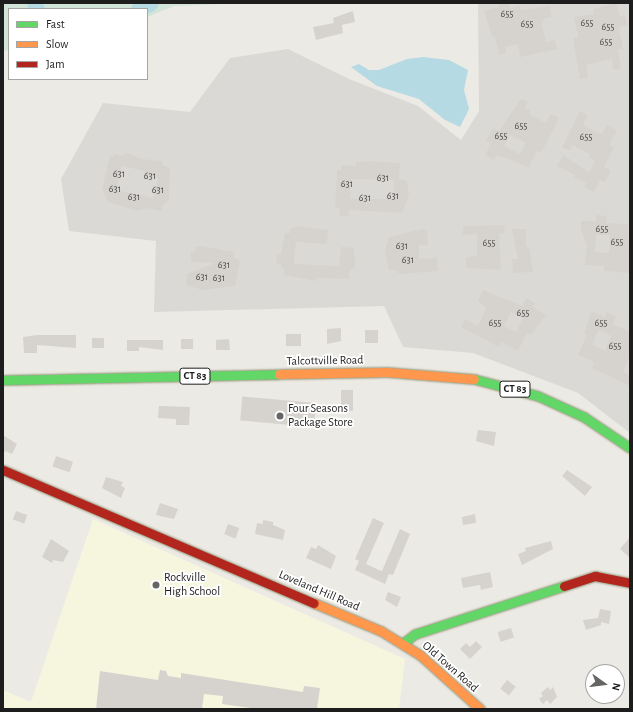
<!DOCTYPE html>
<style>
body{margin:0}
#map{position:relative;width:633px;height:712px;overflow:hidden;background:#eceae4;font-family:"Alegreya Sans",sans-serif}
div>[style]{position:absolute}
[style*='--x']{left:calc(var(--x)*1px);top:calc(var(--y)*1px);width:calc(var(--w)*1px);rotate:calc(var(--a)*1deg)}
.residential>*{inset:0;background:#dbd9d6}
.education>*{inset:0;background:#f6f6df}
.wetland>*{inset:0;background:#d2e4d8}
.water>*{inset:0;background:#b5dae3}
.river>*{height:15px;margin:-7.5px;padding:0 7.5px;transform-origin:7.5px;border-radius:7.5px;background:#b5dae3}
.building>*{inset:0;background:#d6d3cf;transform-origin:0 0}
.roads{filter:drop-shadow(0 0 1px #94967c) drop-shadow(0 0 1px #94967c)}
.fast>*{height:9px;margin:-4.5px;padding:0 4.5px;transform-origin:4.5px;border-radius:4.5px;background:#63d668}
.slow>*{height:9px;margin:-4.5px;padding:0 4.5px;transform-origin:4.5px;border-radius:4.5px;background:#ff974d}
.jam>*{height:9px;margin:-4.5px;padding:0 4.5px;transform-origin:4.5px;border-radius:4.5px;background:#b3261e}
.dots>*{width:11px;height:11px;translate:-50% -50%;box-sizing:border-box;border:2px solid #fff;border-radius:50%}
span{translate:-50% -50%;white-space:nowrap;text-align:center;line-height:1.15;-webkit-text-stroke:3.5px #fff;paint-order:stroke}
.number-label{font-size:10px;color:#4b4a4a}
.number-label span{-webkit-text-stroke-width:0}
.shield-label span{padding:1px 3px;background:#fff;border:1px solid;border-radius:3px;-webkit-text-stroke-width:0}
.shield-label{font-size:11px;color:#1d1d1d;font-weight:700}
.street-label{font-size:12px;color:#1d1d1d}
.poi-label{font-size:12px;color:#1d1d1d}
.left{translate:0 -50%;text-align:left}
.frame{position:absolute;inset:0;border:4px solid #1d1d1d;pointer-events:none}
.legend{position:absolute;left:8px;top:8px;width:140px;height:72px;box-sizing:border-box;background:#fff;border:1px solid #a5a5a5;margin:0;padding:5px 7px;list-style:none;font-size:12px;color:#1d1d1d}
.legend li{display:flex;align-items:center;gap:8px;height:20px}
.legend b{width:20px;border:1px solid #a5a5a5}
.north{position:absolute;left:585px;top:664px;width:40px;height:40px;box-sizing:border-box;background:#fff;border:1px solid #a5a5a5;border-radius:50%;rotate:104deg;font-size:11px;font-weight:700;line-height:16px;text-align:center;color:#1d1d1d}
.north::after{content:'';display:block;margin:auto;width:14px;height:18px;background:#656563;clip-path:polygon(50% 0,100% 100%,50% 72%,0 100%)}
</style>
<div id="map">
<div class="residential">
<i style="clip-path:polygon(478px 3px,630px 3px,630px 433px,578px 393px,473px 353px,403px 347px,384px 306px,154px 312px,156px 241px,69px 231px,61px 179px,103px 103px,190px 112px,230px 58px,288px 49px,349px 79px,418px 106px,461px 140px,479px 111px)"></i>
</div>
<div class="education">
<i style="clip-path:polygon(93px 519px,405px 659px,399px 709px,3px 709px,3px 690px,31px 702px)"></i>
</div>
<div class="wetland">
<i style="clip-path:polygon(3px 3px,248px 3px,174px 6px,147px 17px,147px 9px,9px 9px,9px 50px,3px 51px)"></i>
</div>
<div class="water">
<i style="clip-path:polygon(423px 57px,449px 60px,468px 70px,464px 90px,469px 109px,460px 127px,445px 120px,419px 99px,377px 86px,351px 67px,359px 64px,369px 70px,379px 70px,407px 59px)"></i>
</div>
<div class="river">
<i style="--x:34;--y:3;--w:7;--a:63"></i>
<i style="--x:138;--y:9;--w:14;--a:-25"></i>
</div>
<div class="building">
<i style="clip-path:polygon(498px 3px,509px 3px,510px 8px,520px 6px,520px 10px,550px 6px,552px 17px,545px 18px,542px 24px,546px 42px,555px 40px,557px 49px,520px 57px,518px 44px,505px 47px,506px 53px,499px 55px,495px 36px,492px 36px,484px 10px,499px 7px)"></i>
<i style="clip-path:polygon(616px 3px,620px 16px,625px 15px,627px 25px,619px 27px,623px 49px,618px 49px,621px 68px,613px 70px,612px 59px,586px 65px,588px 78px,580px 79px,573px 38px,578px 37px,574px 17px,594px 14px,593px 9px)"></i>
<i style="clip-path:polygon(353px 11px,355px 22px,342px 25px,343px 33px,316px 40px,313px 27px,334px 23px,333px 18px)"></i>
<i style="clip-path:polygon(evenodd,521px 99px,528px 102px,525px 108px,530px 110px,530px 115px,546px 123px,550px 114px,559px 118px,541px 153px,537px 151px,528px 168px,510px 159px,496px 156px,494px 160px,485px 155px,491px 143px,486px 141px,493px 128px,499px 131px,521px 99px,510px 135px,526px 143px,520px 154px,504px 146px,510px 135px)"></i>
<i style="clip-path:polygon(580px 111px,588px 115px,583px 125px,599px 133px,602px 134px,607px 125px,617px 130px,609px 145px,614px 148px,604px 167px,611px 170px,605px 182px,600px 180px,594px 192px,584px 187px,586px 183px,574px 177px,575px 175px,557px 166px,563px 155px,589px 172px,595px 161px,589px 157px,590px 154px,572px 145px,570px 151px,562px 147px)"></i>
<i style="clip-path:polygon(evenodd,125px 152px,142px 159px,161px 161px,164px 166px,170px 168px,169px 201px,163px 205px,161px 211px,147px 208px,137px 211px,108px 202px,102px 189px,110px 156px,113px 157px,114px 154px,124px 156px,125px 152px,122px 166px,145px 171px,144px 175px,158px 178px,153px 198px,116px 190px,122px 166px)"></i>
<i style="clip-path:polygon(evenodd,370px 161px,400px 163px,399px 179px,407px 181px,409px 195px,402px 213px,349px 210px,349px 216px,339px 216px,340px 208px,335px 208px,337px 170px,341px 170px,341px 165px,356px 166px,356px 162px,370px 161px,351px 179px,394px 180px,393px 199px,350px 199px,351px 179px)"></i>
<i style="clip-path:polygon(evenodd,596px 215px,607px 216px,606px 223px,628px 224px,630px 273px,604px 271px,604px 266px,585px 265px,587px 245px,581px 231px,581px 221px,596px 221px,596px 215px,596px 235px,610px 235px,609px 253px,595px 252px,596px 235px)"></i>
<i style="clip-path:polygon(504px 225px,505px 233px,499px 233px,501px 270px,466px 268px,466px 258px,477px 255px,477px 234px,463px 235px,463px 226px)"></i>
<i style="clip-path:polygon(298px 226px,328px 230px,327px 244px,296px 242px,294px 264px,339px 266px,341px 247px,354px 248px,355px 267px,350px 271px,349px 279px,317px 278px,316px 281px,284px 275px,285px 269px,281px 268px,281px 264px,276px 263px,277px 254px,281px 254px,285px 233px,290px 233px,290px 229px)"></i>
<i style="clip-path:polygon(423px 229px,427px 231px,428px 245px,419px 245px,419px 259px,437px 258px,438px 271px,400px 274px,395px 270px,389px 270px,385px 250px,389px 237px)"></i>
<i style="clip-path:polygon(512px 229px,526px 229px,526px 247px,529px 247px,533px 272px,513px 273px,512px 259px,518px 259px)"></i>
<i style="clip-path:polygon(201px 246px,234px 252px,234px 257px,240px 261px,235px 286px,203px 290px,186px 285px,187px 274px,215px 263px,191px 262px,191px 252px,195px 252px,196px 247px)"></i>
<i style="clip-path:polygon(evenodd,483px 290px,522px 306px,526px 298px,535px 303px,533px 307px,546px 315px,531px 335px,527px 333px,518px 351px,501px 342px,499px 347px,461px 327px,465px 319px,478px 326px,486px 309px,478px 300px,483px 290px,511px 312px,523px 318px,516px 332px,504px 326px,511px 312px)"></i>
<i style="clip-path:polygon(evenodd,592px 311px,605px 317px,607px 312px,616px 316px,613px 324px,630px 332px,630px 356px,623px 372px,630px 375px,630px 386px,592px 368px,594px 362px,578px 355px,587px 335px,584px 333px,592px 311px,599px 330px,611px 336px,605px 351px,592px 344px,599px 330px)"></i>
<i style="clip-path:polygon(341px 328px,341px 341px,327px 344px,327px 329px)"></i>
<i style="left:365px;top:330px;width:13px;height:13px"></i>
<i style="left:286px;top:334px;width:15px;height:12px"></i>
<i style="clip-path:polygon(37px 335px,76px 335px,76px 348px,37px 345px,37px 353px,24px 353px,23px 337px)"></i>
<i style="left:92px;top:338px;width:12px;height:10px"></i>
<i style="left:181px;top:339px;width:12px;height:10px"></i>
<i style="clip-path:polygon(229px 339px,230px 350px,216px 350px,216px 340px)"></i>
<i style="clip-path:polygon(127px 340px,163px 340px,163px 350px,139px 347px,139px 351px,127px 351px)"></i>
<i style="left:341px;top:390px;width:12px;height:21px"></i>
<i style="left:316px;top:403px;width:24px;height:74px;rotate:95deg"></i>
<i style="clip-path:polygon(159px 406px,190px 407px,189px 425px,176px 425px,176px 419px,158px 418px)"></i>
<i style="clip-path:polygon(478px 430px,496px 432px,494px 446px,476px 441px)"></i>
<i style="clip-path:polygon(3px 435px,17px 444px,12px 454px,5px 451px,3px 456px)"></i>
<i style="left:56px;top:456px;width:18px;height:11px;rotate:19deg"></i>
<i style="clip-path:polygon(567px 470px,592px 487px,585px 496px,562px 476px)"></i>
<i style="clip-path:polygon(106px 477px,123px 482px,121px 486px,125px 488px,121px 498px,102px 488px)"></i>
<i style="clip-path:polygon(160px 503px,178px 509px,174px 519px,156px 515px)"></i>
<i style="left:16px;top:511px;width:12px;height:9px;rotate:20deg"></i>
<i style="clip-path:polygon(475px 514px,476px 523px,463px 525px,462px 517px)"></i>
<i style="clip-path:polygon(373px 518px,384px 523px,366px 564px,379px 570px,382px 571px,400px 529px,410px 534px,393px 575px,389px 574px,385px 584px,355px 570px,359px 561px,355px 559px)"></i>
<i style="clip-path:polygon(263px 520px,273px 522px,273px 525px,285px 530px,283px 540px,255px 534px,257px 523px,263px 524px)"></i>
<i style="left:228px;top:524px;width:12px;height:11px;rotate:20deg"></i>
<i style="clip-path:polygon(630px 537px,630px 558px,620px 549px)"></i>
<i style="clip-path:polygon(51px 539px,69px 551px,63px 562px,53px 560px,52px 563px,42px 557px)"></i>
<i style="clip-path:polygon(551px 541px,553px 549px,522px 565px,518px 554px,526px 551px,525px 548px)"></i>
<i style="clip-path:polygon(318px 545px,336px 556px,331px 569px,306px 558px,311px 547px,316px 549px)"></i>
<i style="clip-path:polygon(490px 572px,493px 587px,481px 590px,480px 585px,463px 588px,461px 578px)"></i>
<i style="clip-path:polygon(388px 592px,401px 597px,397px 607px,385px 600px)"></i>
<i style="clip-path:polygon(600px 609px,611px 611px,609px 624px,601px 622px,601px 625px,586px 630px,583px 620px,598px 618px)"></i>
<i style="left:511px;top:628px;width:10px;height:14px;rotate:73deg"></i>
<i style="clip-path:polygon(476px 641px,482px 647px,470px 659px,460px 649px,466px 643px,470px 647px)"></i>
<i style="clip-path:polygon(160px 670px,166px 671px,168px 676px,181px 678px,181px 673px,303px 692px,304px 686px,320px 688px,317px 709px,258px 709px,222px 704px,223px 696px,204px 694px,202px 709px,96px 709px,100px 671px,158px 680px)"></i>
<i style="left:507px;top:680px;width:11px;height:11px;rotate:38deg"></i>
<i style="clip-path:polygon(548px 687px,550px 690px,553px 687px,557px 697px,550px 704px,547px 700px,543px 704px,539px 699px,543px 696px,541px 693px)"></i>
</div>
<div class="roads">
<div class="fast">
<i style="--x:474;--y:379;--w:66;--a:14.9"></i>
<i style="--x:538;--y:396;--w:51;--a:24.5"></i>
<i style="--x:584;--y:417;--w:55;--a:34"></i>
<i style="--x:3;--y:380;--w:276;--a:-1.2"></i>
<i style="--x:403;--y:643;--w:15;--a:-37"></i>
<i style="--x:415;--y:634;--w:157;--a:-17.9"></i>
</div>
<div class="slow">
<i style="--x:279;--y:374;--w:108;--a:-1.1"></i>
<i style="--x:387;--y:372;--w:87;--a:4.6"></i>
<i style="--x:314;--y:603;--w:73;--a:22.7"></i>
<i style="--x:381;--y:631;--w:46;--a:31.6"></i>
<i style="--x:420;--y:655;--w:81;--a:42"></i>
</div>
<div class="jam">
<i style="--x:3;--y:470;--w:338;--a:23.2"></i>
<i style="--x:564;--y:586;--w:33;--a:-18"></i>
<i style="--x:595;--y:576;--w:36;--a:11"></i>
</div>
</div>
<div class="dots">
<i style="left:280px;top:416px;background:#656563"></i>
<i style="left:156px;top:585px;background:#656563"></i>
</div>
<div class="number-label">
<span style="left:507px;top:15px">655</span>
<span style="left:587px;top:24px">655</span>
<span style="left:527px;top:25px">655</span>
<span style="left:608px;top:28px">655</span>
<span style="left:606px;top:43px">655</span>
<span style="left:521px;top:127px">655</span>
<span style="left:501px;top:137px">655</span>
<span style="left:586px;top:138px">655</span>
<span style="left:119px;top:175px">631</span>
<span style="left:150px;top:177px">631</span>
<span style="left:383px;top:179px">631</span>
<span style="left:347px;top:185px">631</span>
<span style="left:115px;top:190px">631</span>
<span style="left:158px;top:191px">631</span>
<span style="left:393px;top:197px">631</span>
<span style="left:134px;top:198px">631</span>
<span style="left:365px;top:199px">631</span>
<span style="left:602px;top:230px">655</span>
<span style="left:617px;top:243px">655</span>
<span style="left:489px;top:244px">655</span>
<span style="left:402px;top:247px">631</span>
<span style="left:408px;top:261px">631</span>
<span style="left:224px;top:266px">631</span>
<span style="left:202px;top:278px">631</span>
<span style="left:219px;top:279px">631</span>
<span style="left:523px;top:314px">655</span>
<span style="left:495px;top:324px">655</span>
<span style="left:601px;top:324px">655</span>
<span style="left:615px;top:347px">655</span>
</div>
<div class="shield-label">
<span style="left:195px;top:376px">CT 83</span>
<span style="left:515px;top:389px">CT 83</span>
</div>
<div class="street-label">
<span style="left:325px;top:361px;rotate:-1deg">Talcottville Road</span>
<span style="left:319px;top:591px;rotate:23deg">Loveland Hill Road</span>
<span style="left:450px;top:667px;rotate:41deg">Old Town Road</span>
</div>
<div class="poi-label">
<span class="left" style="left:288px;top:416px">Four Seasons<br>Package Store</span>
<span class="left" style="left:164px;top:585px">Rockville<br>High School</span>
</div>
<div class="frame"></div>
<ul class="legend">
<li><b style="height:5px;background:#63d668"></b>Fast</li>
<li><b style="height:5px;background:#ff974d"></b>Slow</li>
<li><b style="height:5px;background:#b3261e"></b>Jam</li>
</ul>
<div class="north">N</div>
</div>
